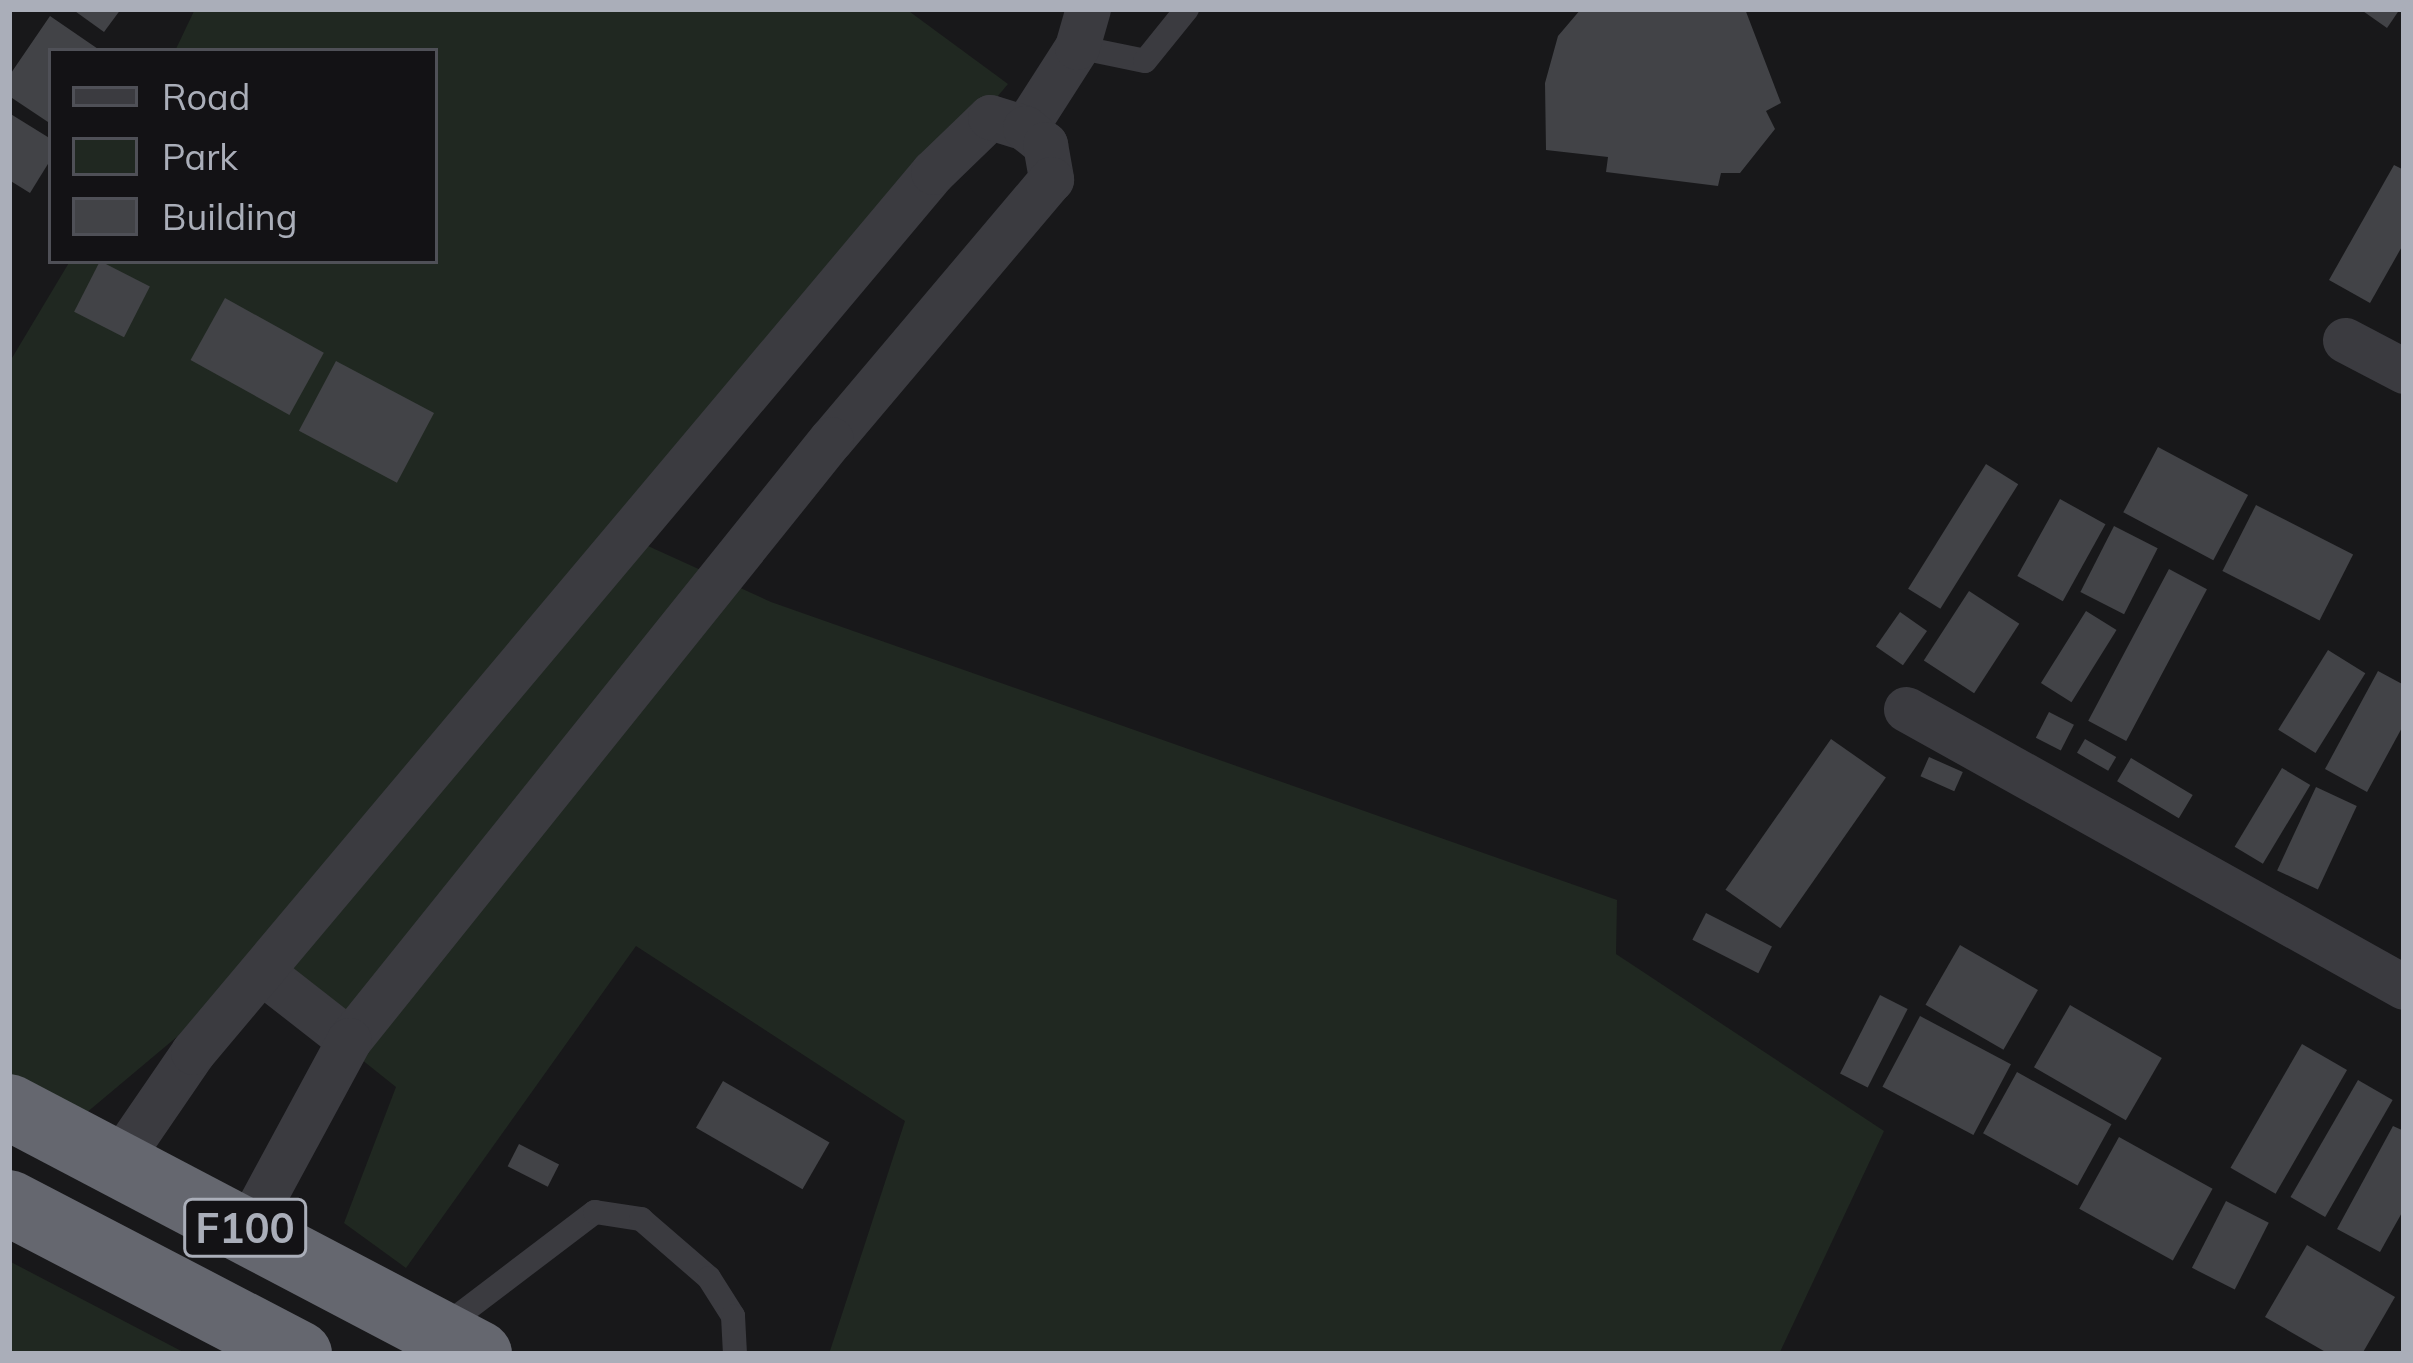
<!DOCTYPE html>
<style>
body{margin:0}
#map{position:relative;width:2413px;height:1363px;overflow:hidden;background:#18181a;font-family:Mulish,sans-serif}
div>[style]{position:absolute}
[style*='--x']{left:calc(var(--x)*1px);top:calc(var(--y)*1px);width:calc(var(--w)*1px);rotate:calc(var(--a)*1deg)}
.green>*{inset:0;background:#202821}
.building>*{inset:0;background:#424347;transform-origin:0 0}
.lane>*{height:24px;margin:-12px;padding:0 12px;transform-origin:12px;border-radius:12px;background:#3b3b40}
.street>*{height:45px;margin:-22.5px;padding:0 22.5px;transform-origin:22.5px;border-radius:22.5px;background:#3b3b40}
.highway>*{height:66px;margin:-33px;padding:0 33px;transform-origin:33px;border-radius:33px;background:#65676f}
span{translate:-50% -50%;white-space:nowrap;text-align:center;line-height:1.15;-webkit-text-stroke:9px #131215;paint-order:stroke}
.shield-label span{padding:3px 9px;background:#131215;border:3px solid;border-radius:9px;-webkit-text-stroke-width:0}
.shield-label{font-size:42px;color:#aaaeb9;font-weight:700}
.frame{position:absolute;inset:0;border:12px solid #aaaeb9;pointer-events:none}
.legend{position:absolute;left:48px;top:48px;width:390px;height:216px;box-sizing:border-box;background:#131215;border:3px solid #4f5057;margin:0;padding:15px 21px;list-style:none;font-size:36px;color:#aaaeb9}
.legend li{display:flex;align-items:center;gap:24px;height:60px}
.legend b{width:60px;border:3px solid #4f5057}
</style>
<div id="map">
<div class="green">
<i style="clip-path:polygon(195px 9px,906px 9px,1008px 84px,626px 536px,771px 602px,1617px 900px,1616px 954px,1884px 1131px,1779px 1354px,829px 1354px,905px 1121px,636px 946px,406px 1268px,344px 1223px,396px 1087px,253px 973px,73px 1124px,9px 1082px,9px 363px,70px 261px,435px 261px,435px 51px,175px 51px)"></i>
<i style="clip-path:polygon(9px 1261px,187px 1354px,9px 1354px)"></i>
</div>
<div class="building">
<i style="clip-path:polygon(72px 9px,121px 9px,104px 32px)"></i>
<i style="clip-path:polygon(1581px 9px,1745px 9px,1781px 103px,1766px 111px,1775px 129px,1740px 173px,1721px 173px,1718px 186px,1606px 172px,1608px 157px,1546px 150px,1545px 83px,1558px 36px)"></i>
<i style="clip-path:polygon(2360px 9px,2400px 9px,2387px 28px)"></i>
<i style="clip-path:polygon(50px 16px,101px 51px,51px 51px,51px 124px,9px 96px,9px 76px)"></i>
<i style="clip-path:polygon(9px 113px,51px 139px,51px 159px,30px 193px,9px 180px)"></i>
<i style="clip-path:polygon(2394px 165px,2404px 170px,2404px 243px,2370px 303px,2329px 280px)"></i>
<i style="left:100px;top:261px;width:56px;height:57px;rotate:27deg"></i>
<i style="left:225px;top:298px;width:113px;height:71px;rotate:29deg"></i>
<i style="left:336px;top:361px;width:111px;height:79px;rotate:28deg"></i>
<i style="left:2158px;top:447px;width:102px;height:74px;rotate:28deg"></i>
<i style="left:1986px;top:464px;width:38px;height:147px;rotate:32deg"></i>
<i style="left:2060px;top:499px;width:52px;height:88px;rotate:29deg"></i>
<i style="left:2256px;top:505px;width:109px;height:74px;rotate:27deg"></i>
<i style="left:2114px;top:526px;width:49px;height:74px;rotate:27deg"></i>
<i style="left:2169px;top:569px;width:43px;height:172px;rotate:28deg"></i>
<i style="left:1969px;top:591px;width:60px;height:83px;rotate:33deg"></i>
<i style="left:2086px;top:611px;width:36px;height:85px;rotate:32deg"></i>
<i style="left:1900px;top:612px;width:33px;height:42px;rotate:35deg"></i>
<i style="left:2328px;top:650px;width:44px;height:94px;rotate:32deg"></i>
<i style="clip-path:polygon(2378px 671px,2404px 685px,2404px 724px,2367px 792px,2325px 769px)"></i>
<i style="left:2049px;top:712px;width:28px;height:29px;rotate:27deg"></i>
<i style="left:1831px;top:739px;width:67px;height:184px;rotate:35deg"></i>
<i style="left:2085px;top:739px;width:36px;height:16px;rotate:30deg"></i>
<i style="left:1929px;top:757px;width:37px;height:21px;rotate:24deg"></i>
<i style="left:2131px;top:758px;width:72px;height:27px;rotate:31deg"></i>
<i style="left:2282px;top:768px;width:33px;height:92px;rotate:31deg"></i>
<i style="left:2316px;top:787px;width:45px;height:92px;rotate:25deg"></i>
<i style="left:1706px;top:913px;width:74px;height:30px;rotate:27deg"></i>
<i style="left:1960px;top:945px;width:90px;height:69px;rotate:30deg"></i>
<i style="left:1880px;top:995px;width:31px;height:88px;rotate:27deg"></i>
<i style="left:2070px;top:1005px;width:106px;height:72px;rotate:30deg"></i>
<i style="left:1920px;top:1016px;width:103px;height:80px;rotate:28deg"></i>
<i style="left:2302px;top:1044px;width:52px;height:143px;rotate:30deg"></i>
<i style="left:2017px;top:1072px;width:108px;height:70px;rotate:29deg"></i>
<i style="left:2358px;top:1080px;width:40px;height:135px;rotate:30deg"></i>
<i style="left:723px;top:1081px;width:123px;height:54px;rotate:30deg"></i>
<i style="clip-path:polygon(2393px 1126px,2404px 1131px,2404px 1209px,2380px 1252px,2337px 1229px)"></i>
<i style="left:2119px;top:1137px;width:107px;height:82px;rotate:29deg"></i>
<i style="left:519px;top:1144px;width:45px;height:25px;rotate:27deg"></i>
<i style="left:2226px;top:1201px;width:48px;height:75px;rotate:27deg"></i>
<i style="clip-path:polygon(2307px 1245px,2395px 1297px,2362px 1354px,2329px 1354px,2265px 1317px)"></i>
</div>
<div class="lane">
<i style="--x:1077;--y:47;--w:69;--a:11.6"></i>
<i style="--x:1145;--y:61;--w:67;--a:-51.1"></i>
<i style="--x:442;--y:1328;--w:192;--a:-37.2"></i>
<i style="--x:595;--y:1212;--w:47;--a:8.7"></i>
<i style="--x:641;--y:1219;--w:90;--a:40.9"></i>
<i style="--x:709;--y:1278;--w:45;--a:57.7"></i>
<i style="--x:733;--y:1316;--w:38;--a:87"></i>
</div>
<div class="street">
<i style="--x:1025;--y:128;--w:96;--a:-57.3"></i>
<i style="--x:1077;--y:47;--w:40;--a:-74"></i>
<i style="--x:2345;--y:340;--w:67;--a:27.7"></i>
<i style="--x:1906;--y:709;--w:570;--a:29.17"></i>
<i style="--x:262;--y:972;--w:110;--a:38"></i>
<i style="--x:117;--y:1163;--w:135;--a:-55.6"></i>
<i style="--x:193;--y:1052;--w:1150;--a:-49.94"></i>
<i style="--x:933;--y:172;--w:79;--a:-44"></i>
<i style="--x:990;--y:117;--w:37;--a:17"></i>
<i style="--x:1025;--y:128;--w:26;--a:39"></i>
<i style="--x:1045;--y:144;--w:36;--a:80"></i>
<i style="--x:1051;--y:179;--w:341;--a:130.2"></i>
<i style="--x:831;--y:439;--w:770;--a:128.73"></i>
<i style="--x:349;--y:1040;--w:215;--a:118.4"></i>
</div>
<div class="highway">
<i style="--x:9;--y:1107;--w:531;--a:27.72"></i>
<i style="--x:9;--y:1203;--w:327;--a:27.5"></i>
</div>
<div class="shield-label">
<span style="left:245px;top:1228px">F100</span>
</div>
<div class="frame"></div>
<ul class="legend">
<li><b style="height:15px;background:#3b3b40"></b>Road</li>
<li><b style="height:33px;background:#202821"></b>Park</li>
<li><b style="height:33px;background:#424347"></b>Building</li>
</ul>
</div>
